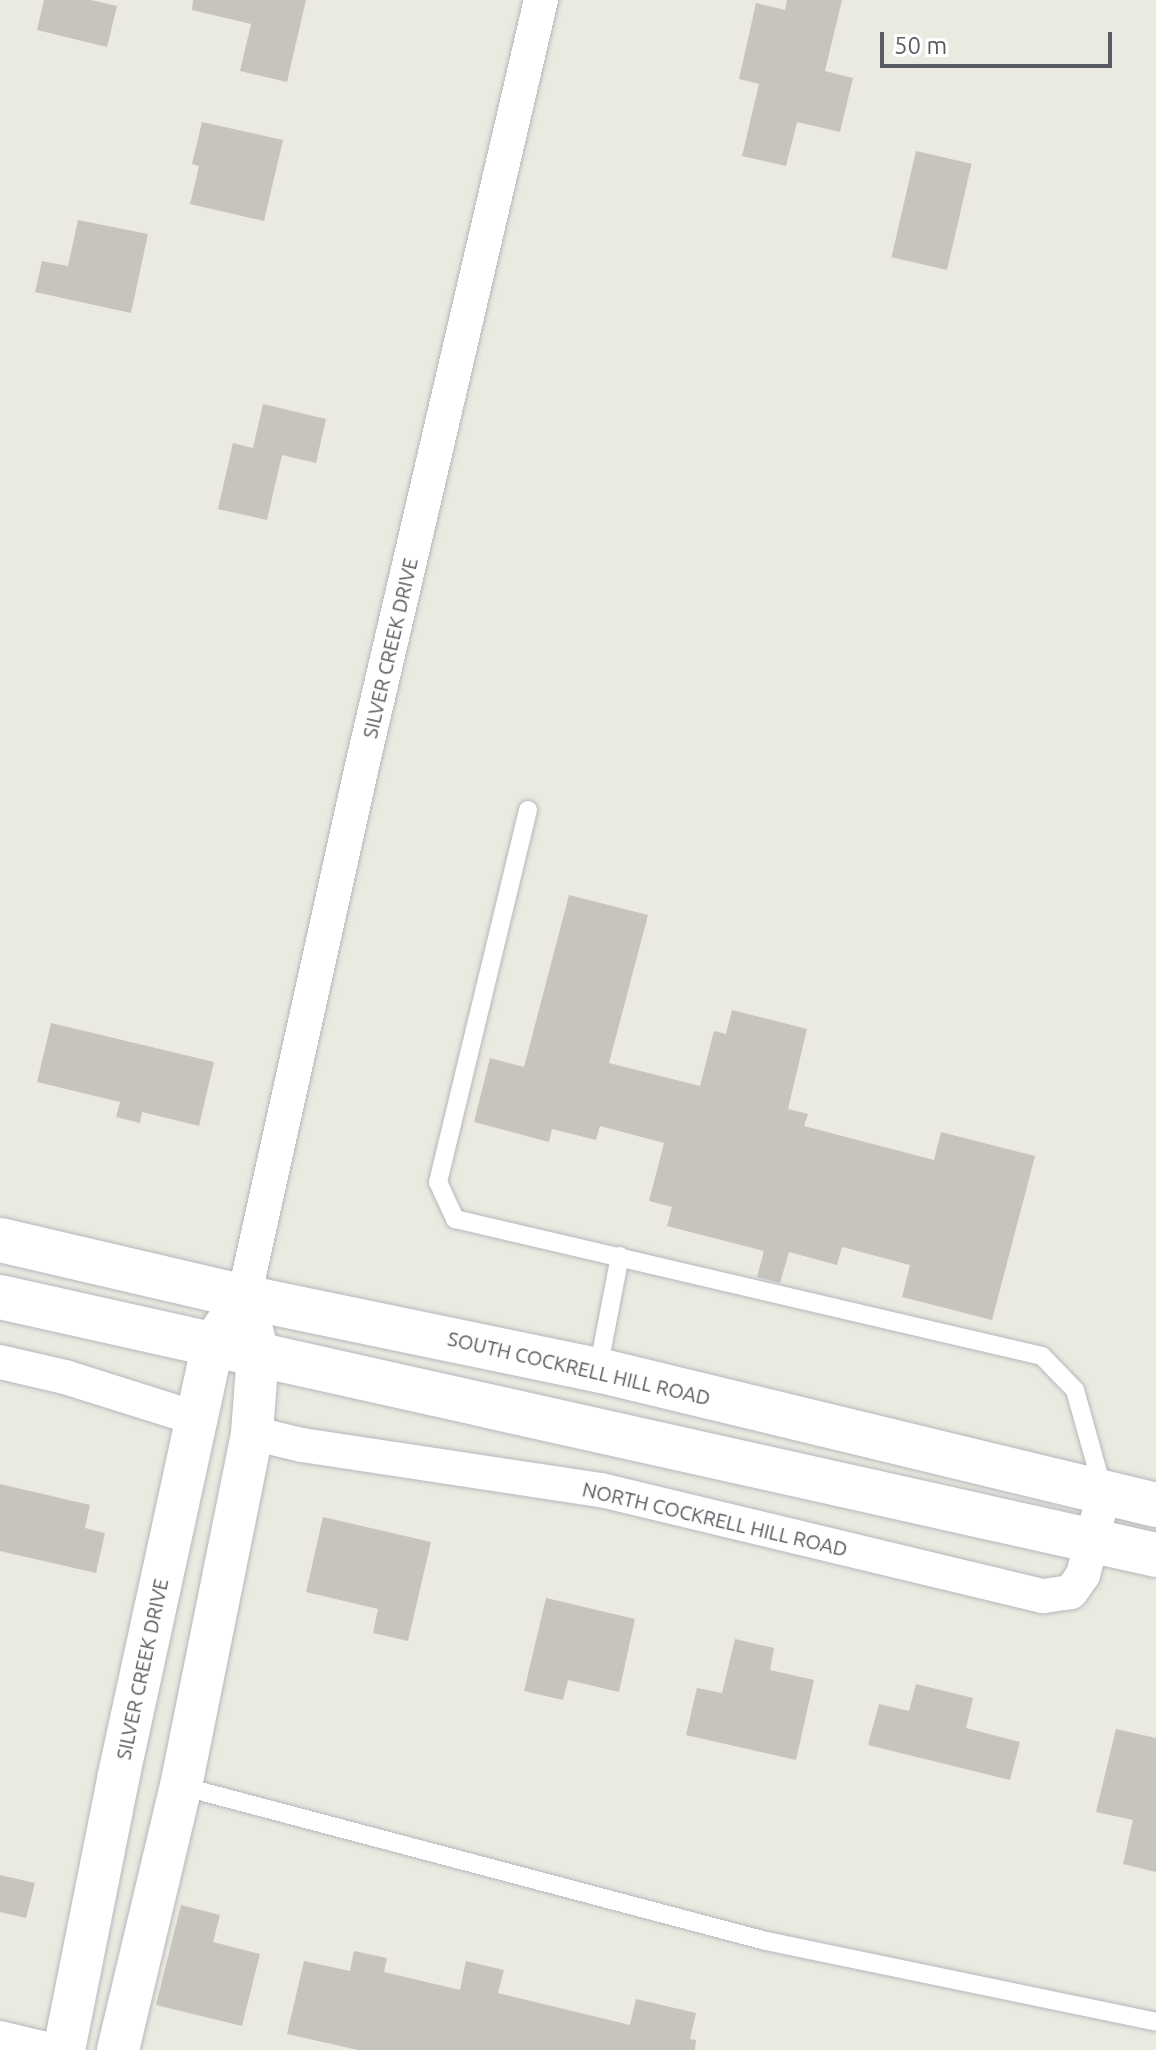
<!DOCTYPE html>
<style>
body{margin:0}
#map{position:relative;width:1156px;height:2050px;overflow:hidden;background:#ebeae0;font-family:Ubuntu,sans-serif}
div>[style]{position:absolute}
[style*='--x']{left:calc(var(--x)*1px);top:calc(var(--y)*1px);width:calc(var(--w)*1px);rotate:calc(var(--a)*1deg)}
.building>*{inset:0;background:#c6c4bd;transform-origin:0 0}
.roads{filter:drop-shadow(0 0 2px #b6b7bd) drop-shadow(0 0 2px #b6b7bd)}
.service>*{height:18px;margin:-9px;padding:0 9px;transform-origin:9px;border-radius:9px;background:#fff}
.minor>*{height:34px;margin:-17px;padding:0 17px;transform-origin:17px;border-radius:17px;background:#fff}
.tertiary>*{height:42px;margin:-21px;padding:0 21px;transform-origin:21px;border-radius:21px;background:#fff}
.secondary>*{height:44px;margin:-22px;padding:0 22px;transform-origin:22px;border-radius:22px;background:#fff}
span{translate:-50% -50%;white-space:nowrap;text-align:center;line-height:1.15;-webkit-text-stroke:8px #fff;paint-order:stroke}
.street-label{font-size:20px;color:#595c61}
.scale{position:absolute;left:880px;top:32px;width:232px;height:36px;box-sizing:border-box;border:4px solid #595c61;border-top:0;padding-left:10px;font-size:24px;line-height:28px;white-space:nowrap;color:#595c61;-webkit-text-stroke:6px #fff;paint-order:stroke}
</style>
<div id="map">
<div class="building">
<i style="clip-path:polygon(44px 0,91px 0,117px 6px,107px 47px,37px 30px)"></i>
<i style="clip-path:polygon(193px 0,306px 0,287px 82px,240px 71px,251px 24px,192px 10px)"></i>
<i style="clip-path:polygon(787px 0,842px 0,825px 71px,853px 78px,840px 132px,797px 122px,786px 166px,742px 156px,759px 84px,739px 79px,756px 3px,785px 10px)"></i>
<i style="clip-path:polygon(202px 122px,283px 140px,264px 221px,190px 204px,199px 166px,192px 164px)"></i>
<i style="left:916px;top:151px;width:57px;height:109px;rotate:13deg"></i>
<i style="clip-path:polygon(78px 220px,148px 234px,131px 313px,35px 292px,42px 261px,68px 266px)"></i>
<i style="clip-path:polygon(263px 404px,326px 419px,316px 463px,282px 455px,267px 520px,218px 509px,233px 443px,253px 448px)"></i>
<i style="clip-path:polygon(569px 895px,648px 915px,609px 1063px,700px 1086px,714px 1031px,726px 1034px,732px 1010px,807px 1029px,788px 1109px,808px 1114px,804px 1126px,934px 1160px,941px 1132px,1035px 1156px,992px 1320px,902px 1297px,910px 1265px,842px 1247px,837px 1265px,789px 1252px,780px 1283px,757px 1277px,764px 1251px,667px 1226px,672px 1207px,649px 1201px,664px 1143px,600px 1126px,596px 1140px,552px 1129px,549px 1142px,474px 1122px,490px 1058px,524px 1067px)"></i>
<i style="clip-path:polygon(51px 1023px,214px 1062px,199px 1126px,142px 1112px,140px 1123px,116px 1117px,120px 1102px,37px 1082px)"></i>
<i style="clip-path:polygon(0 1484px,90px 1505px,85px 1528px,105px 1533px,96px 1573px,0 1551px)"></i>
<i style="clip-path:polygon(323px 1517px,431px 1542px,408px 1641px,373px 1633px,378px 1609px,306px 1592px)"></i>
<i style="clip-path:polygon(546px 1598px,635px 1619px,619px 1692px,568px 1680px,563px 1700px,524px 1691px)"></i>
<i style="clip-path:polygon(735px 1639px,774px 1648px,770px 1670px,814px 1680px,796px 1760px,686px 1735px,697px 1688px,722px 1693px)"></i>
<i style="clip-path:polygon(916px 1684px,973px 1698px,966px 1728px,1020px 1742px,1010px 1780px,868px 1745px,879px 1704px,909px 1711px)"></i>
<i style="clip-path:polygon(1116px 1729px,1156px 1738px,1156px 1872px,1123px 1864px,1133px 1820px,1096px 1812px)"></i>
<i style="clip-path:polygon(0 1875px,35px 1883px,26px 1918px,0 1912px)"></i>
<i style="clip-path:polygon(181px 1905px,220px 1915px,213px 1942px,260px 1954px,242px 2026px,156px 2005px)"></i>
<i style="clip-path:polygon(354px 1951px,387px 1958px,384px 1972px,460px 1990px,466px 1961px,504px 1970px,498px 1993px,630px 2025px,636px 1999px,696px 2013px,690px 2039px,696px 2040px,695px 2050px,358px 2050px,287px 2034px,304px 1961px,350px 1971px)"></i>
</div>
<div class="roads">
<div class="service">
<i style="--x:528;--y:810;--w:383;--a:103.6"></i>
<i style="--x:438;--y:1182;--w:41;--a:65.3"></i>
<i style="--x:455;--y:1219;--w:603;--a:13.14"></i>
<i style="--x:1042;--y:1356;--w:47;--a:45.9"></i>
<i style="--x:1075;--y:1390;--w:104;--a:74.4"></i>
<i style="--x:598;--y:1370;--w:116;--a:-79.1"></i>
<i style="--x:181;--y:1786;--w:605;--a:14.84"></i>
<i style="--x:766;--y:1941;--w:398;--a:11.7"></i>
</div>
<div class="minor">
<i style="--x:244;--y:1297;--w:544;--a:-77.47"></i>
<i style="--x:362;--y:766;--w:787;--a:-76.85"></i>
<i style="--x:0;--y:1362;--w:67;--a:13"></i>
<i style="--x:65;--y:1377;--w:136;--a:17.5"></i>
<i style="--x:252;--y:1433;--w:51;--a:13.5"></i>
<i style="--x:302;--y:1445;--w:302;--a:8.6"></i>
<i style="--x:601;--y:1490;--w:455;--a:13.5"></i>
<i style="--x:1043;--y:1596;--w:28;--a:-8"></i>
<i style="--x:1071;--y:1592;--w:21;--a:-55"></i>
<i style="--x:1083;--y:1575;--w:85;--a:-75.6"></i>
<i style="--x:0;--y:2038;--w:51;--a:13.5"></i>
</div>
<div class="tertiary">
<i style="--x:64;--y:2050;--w:276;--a:-78.7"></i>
<i style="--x:118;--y:1779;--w:445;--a:-77.7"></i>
<i style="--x:213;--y:1344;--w:56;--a:-56.6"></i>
<i style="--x:118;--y:2050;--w:271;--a:-76.6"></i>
<i style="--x:181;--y:1786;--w:360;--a:-78.6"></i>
<i style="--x:252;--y:1433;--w:79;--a:-85.7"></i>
<i style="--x:258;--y:1354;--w:32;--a:-104"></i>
</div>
<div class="secondary">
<i style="--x:0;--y:1240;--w:251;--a:13.1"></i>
<i style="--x:244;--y:1297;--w:361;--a:11.7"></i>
<i style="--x:598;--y:1370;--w:574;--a:13.6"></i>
<i style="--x:0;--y:1297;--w:1184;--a:12.58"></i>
</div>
</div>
<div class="street-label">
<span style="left:390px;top:648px;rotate:-77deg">SILVER CREEK DRIVE</span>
<span style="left:579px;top:1368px;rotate:13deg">SOUTH COCKRELL HILL ROAD</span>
<span style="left:715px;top:1519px;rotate:13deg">NORTH COCKRELL HILL ROAD</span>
<span style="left:142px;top:1669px;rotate:-78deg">SILVER CREEK DRIVE</span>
</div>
<div class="scale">50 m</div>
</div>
